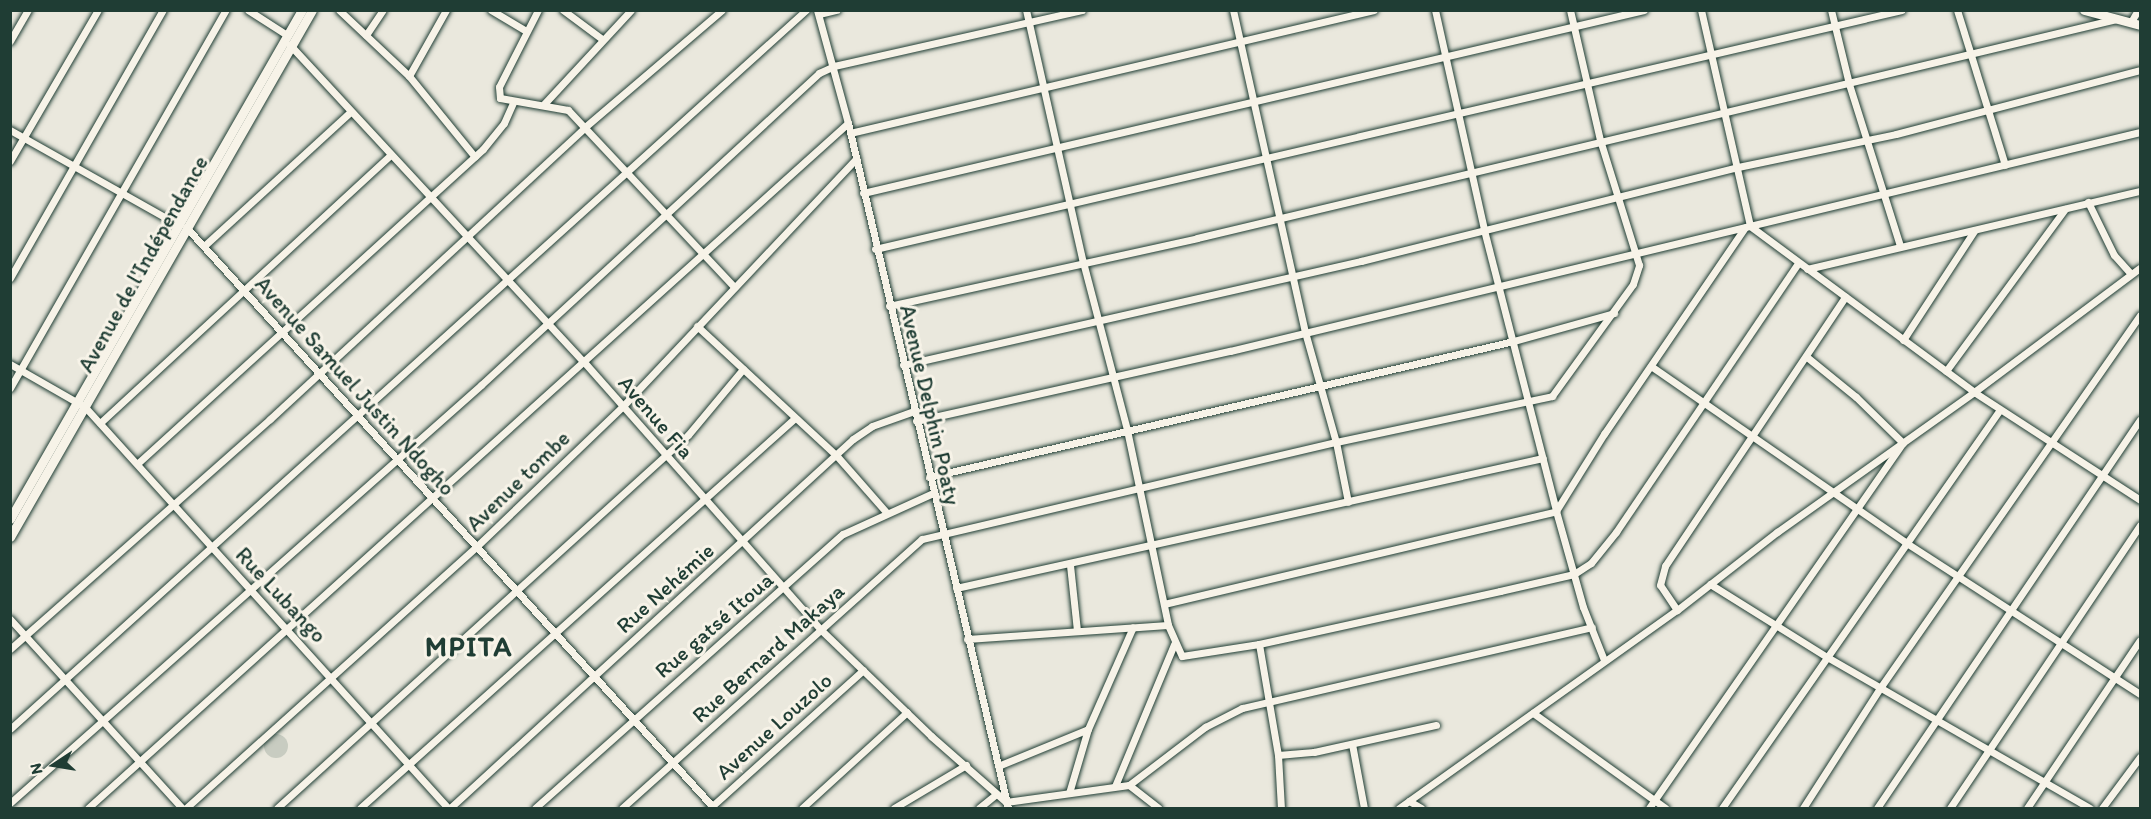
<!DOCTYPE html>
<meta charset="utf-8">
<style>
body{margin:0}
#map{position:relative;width:2151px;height:819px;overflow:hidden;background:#eae8dd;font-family:Itim,sans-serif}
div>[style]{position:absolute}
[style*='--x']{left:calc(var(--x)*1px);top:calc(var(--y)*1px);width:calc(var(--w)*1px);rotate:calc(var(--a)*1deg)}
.green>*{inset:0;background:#c8ccc1}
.round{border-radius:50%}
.roads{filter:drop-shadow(0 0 2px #1f3d34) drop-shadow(0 0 2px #1f3d34)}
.street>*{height:7px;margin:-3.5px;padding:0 3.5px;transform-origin:3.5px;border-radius:3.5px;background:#f7f3e8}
.secondary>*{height:9px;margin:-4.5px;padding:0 4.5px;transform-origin:4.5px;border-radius:4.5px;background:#f7f3e8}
span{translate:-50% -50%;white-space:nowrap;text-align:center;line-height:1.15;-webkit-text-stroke:6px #f7f3e8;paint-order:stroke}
.street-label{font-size:22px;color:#1f3d34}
.district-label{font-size:28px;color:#1f3d34;font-weight:700;letter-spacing:1.5px}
.frame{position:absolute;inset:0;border:12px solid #1f3d34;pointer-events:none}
.north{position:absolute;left:24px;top:735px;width:60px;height:60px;-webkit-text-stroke:4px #f7f3e8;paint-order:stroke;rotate:258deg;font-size:16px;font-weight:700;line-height:24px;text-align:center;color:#1f3d34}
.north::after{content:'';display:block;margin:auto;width:21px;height:27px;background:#1f3d34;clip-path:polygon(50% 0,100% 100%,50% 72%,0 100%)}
</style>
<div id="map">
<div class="green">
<i class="round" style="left:264px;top:734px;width:24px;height:24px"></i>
</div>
<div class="roads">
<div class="street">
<i style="--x:248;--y:10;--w:46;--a:32.7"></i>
<i style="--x:339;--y:10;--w:96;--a:43.3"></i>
<i style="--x:409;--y:76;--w:104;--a:50.8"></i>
<i style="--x:491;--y:10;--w:41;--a:31"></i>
<i style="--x:538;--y:10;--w:86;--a:116.9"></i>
<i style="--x:499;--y:87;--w:11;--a:85"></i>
<i style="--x:500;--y:98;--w:69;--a:10"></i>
<i style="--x:568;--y:110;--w:243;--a:46.8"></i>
<i style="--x:563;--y:10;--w:49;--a:36.6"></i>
<i style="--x:817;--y:10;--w:117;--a:74.7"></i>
<i style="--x:848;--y:123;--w:703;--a:76.85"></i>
<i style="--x:1026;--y:10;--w:258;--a:77.3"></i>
<i style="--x:1083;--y:262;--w:174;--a:75.3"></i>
<i style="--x:1127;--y:430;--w:199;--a:78.1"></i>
<i style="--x:1168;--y:625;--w:34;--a:66"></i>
<i style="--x:1182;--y:656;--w:78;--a:-8.9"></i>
<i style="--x:1259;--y:644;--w:247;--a:-12.4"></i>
<i style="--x:1500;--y:591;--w:76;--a:-12.9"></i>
<i style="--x:1574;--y:574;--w:20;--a:-33"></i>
<i style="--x:1591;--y:563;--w:40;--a:-51"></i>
<i style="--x:1616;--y:532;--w:325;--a:-55.9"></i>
<i style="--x:1233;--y:10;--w:330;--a:77.4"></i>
<i style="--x:1305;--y:332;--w:114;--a:74.3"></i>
<i style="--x:1336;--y:442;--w:61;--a:78.7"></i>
<i style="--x:1435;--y:10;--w:225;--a:77.4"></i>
<i style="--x:1484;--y:230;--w:290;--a:75.6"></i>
<i style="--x:1556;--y:511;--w:100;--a:74.3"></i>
<i style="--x:1583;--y:607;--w:57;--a:68.4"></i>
<i style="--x:1701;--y:10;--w:221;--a:77.2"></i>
<i style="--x:1750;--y:226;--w:279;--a:36.5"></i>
<i style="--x:1974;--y:392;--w:198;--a:33"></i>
<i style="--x:1831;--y:10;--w:76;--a:76.3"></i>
<i style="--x:1849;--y:84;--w:170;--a:72.5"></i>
<i style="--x:1957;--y:10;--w:162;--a:72.8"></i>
<i style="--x:819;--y:14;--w:18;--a:-13"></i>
<i style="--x:2131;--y:22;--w:14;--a:-60"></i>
<i style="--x:366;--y:35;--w:30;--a:-56"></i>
<i style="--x:10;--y:41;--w:36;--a:-60"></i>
<i style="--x:290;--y:45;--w:432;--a:47.2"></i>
<i style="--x:584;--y:362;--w:358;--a:48.5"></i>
<i style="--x:821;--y:630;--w:153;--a:43.9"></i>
<i style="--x:931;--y:736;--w:100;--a:41.3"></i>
<i style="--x:1006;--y:802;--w:124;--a:-7.9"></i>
<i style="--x:1129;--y:785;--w:96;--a:-37.3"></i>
<i style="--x:1205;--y:727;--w:42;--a:-27.2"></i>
<i style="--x:1242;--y:708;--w:359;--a:-13"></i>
<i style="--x:409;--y:76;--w:76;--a:-60.7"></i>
<i style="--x:544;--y:104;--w:128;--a:-47.2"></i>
<i style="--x:10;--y:130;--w:192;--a:29.4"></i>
<i style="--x:850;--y:133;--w:538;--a:-13.21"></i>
<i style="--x:10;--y:161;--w:175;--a:-59.8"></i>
<i style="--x:863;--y:193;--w:802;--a:-13.19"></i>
<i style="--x:2088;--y:202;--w:59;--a:63.9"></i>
<i style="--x:2114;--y:255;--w:25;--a:48"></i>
<i style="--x:186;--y:227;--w:785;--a:47.74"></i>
<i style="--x:204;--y:246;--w:198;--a:-42.5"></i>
<i style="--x:875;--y:249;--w:1054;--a:-13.1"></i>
<i style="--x:1807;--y:269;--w:342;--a:-13.2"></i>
<i style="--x:10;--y:278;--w:309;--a:-60.3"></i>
<i style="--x:889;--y:306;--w:315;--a:-12.4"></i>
<i style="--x:1197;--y:238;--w:945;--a:-13.4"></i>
<i style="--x:697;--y:326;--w:190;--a:42.9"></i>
<i style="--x:836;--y:455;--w:76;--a:48.7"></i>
<i style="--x:1903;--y:340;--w:130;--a:-56.9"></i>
<i style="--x:10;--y:364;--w:86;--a:29.8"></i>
<i style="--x:85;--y:407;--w:541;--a:47.85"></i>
<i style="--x:903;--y:365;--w:470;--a:-12.8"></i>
<i style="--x:1361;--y:261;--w:389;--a:-14"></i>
<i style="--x:1738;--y:167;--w:161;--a:-11.8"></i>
<i style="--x:1896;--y:134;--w:252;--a:-14.7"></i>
<i style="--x:1651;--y:366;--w:309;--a:34.7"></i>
<i style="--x:1905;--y:542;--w:280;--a:32.9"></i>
<i style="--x:1946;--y:371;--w:201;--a:-53.7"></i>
<i style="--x:10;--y:388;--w:435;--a:-60.3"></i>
<i style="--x:916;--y:421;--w:322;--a:-12.6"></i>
<i style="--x:1230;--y:351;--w:936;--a:-13.53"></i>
<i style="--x:100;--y:423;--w:393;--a:-42.7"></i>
<i style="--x:138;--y:463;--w:466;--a:-42.3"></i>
<i style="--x:483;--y:149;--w:33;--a:-51"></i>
<i style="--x:504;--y:123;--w:22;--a:-66"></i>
<i style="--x:929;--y:477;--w:601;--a:-13.09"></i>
<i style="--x:1514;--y:341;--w:104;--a:-15.6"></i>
<i style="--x:1070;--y:565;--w:66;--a:83.9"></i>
<i style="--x:1710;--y:584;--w:138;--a:32"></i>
<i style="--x:1827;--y:657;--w:303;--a:29.9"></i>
<i style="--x:956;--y:588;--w:601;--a:-12.49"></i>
<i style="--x:1164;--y:604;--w:403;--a:-13.3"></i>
<i style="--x:1556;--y:511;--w:91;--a:-58.1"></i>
<i style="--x:1604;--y:434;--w:250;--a:-55.7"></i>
<i style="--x:1677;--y:610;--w:30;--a:-124"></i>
<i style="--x:1660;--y:585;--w:20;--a:-75"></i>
<i style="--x:1665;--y:566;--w:324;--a:-56.2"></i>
<i style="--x:10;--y:619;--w:256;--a:47.7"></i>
<i style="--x:967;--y:639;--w:201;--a:-4"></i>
<i style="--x:1259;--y:644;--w:113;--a:80.3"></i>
<i style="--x:1278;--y:755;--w:53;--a:86.8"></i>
<i style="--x:10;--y:649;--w:347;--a:-41.5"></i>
<i style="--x:270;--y:419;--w:430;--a:-42.8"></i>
<i style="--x:585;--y:127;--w:180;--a:-40.5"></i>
<i style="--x:1533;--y:713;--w:163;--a:35.7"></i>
<i style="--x:10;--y:729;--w:1073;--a:-42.09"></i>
<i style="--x:1352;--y:744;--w:65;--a:79.4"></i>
<i style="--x:1278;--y:755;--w:36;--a:-5"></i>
<i style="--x:1314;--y:752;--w:125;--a:-12.5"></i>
<i style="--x:998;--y:766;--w:97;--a:-22.3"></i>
<i style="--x:1129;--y:785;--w:37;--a:38"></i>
<i style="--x:1115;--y:786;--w:154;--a:-67.4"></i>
<i style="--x:1069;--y:793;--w:67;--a:-73.5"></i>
<i style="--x:1088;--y:729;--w:111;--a:-66.2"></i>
<i style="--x:1409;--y:801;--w:14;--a:30"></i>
<i style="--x:10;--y:803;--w:630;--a:-41.59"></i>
<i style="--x:481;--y:385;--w:460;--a:-42.7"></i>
<i style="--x:819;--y:73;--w:17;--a:-25"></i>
<i style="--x:834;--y:66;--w:254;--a:-12.7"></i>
<i style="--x:88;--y:808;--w:1023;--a:-42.03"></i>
<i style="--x:186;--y:808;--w:390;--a:-42"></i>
<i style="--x:476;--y:547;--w:204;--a:-43.8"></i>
<i style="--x:623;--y:406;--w:340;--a:-46.7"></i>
<i style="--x:277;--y:808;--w:555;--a:-42.23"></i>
<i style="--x:688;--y:435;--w:86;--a:-50.2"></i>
<i style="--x:360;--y:808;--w:584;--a:-41.88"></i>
<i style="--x:450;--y:808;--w:546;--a:-42.48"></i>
<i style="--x:853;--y:439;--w:23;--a:-34"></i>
<i style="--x:872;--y:426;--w:45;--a:-19.7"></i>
<i style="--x:535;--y:808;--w:412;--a:-41.7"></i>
<i style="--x:843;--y:534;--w:99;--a:-24.5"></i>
<i style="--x:622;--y:808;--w:403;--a:-41.9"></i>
<i style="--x:922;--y:539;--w:425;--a:-13.2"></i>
<i style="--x:1336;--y:442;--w:221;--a:-12"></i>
<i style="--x:1552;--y:396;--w:138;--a:-54.1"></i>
<i style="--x:1633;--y:284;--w:20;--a:-72"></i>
<i style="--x:1639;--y:265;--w:131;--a:-107.3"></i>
<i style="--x:1600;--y:140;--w:133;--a:-103"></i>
<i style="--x:710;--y:808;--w:206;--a:-42"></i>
<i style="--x:802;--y:808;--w:142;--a:-42.4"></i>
<i style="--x:894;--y:808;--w:84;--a:-30.8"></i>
<i style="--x:979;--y:808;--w:22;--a:-39"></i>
<i style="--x:1399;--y:808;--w:341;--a:-35.5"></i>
<i style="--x:1677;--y:610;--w:127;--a:-38"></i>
<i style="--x:1777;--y:532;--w:242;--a:-35.4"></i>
<i style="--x:1974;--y:392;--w:207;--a:-36.8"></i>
<i style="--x:1649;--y:808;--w:445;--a:-55.2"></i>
<i style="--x:1903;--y:443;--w:66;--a:-135.6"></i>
<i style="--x:1856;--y:397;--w:63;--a:-140.8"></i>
<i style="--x:1722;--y:808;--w:485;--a:-55.1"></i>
<i style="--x:1803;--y:808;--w:143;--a:-57.3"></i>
<i style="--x:1880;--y:688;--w:455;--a:-55.1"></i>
<i style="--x:1877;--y:808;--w:469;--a:-55.9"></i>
<i style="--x:1950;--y:808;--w:341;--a:-56.1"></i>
<i style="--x:2027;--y:808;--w:202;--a:-56.1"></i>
<i style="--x:2102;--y:808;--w:64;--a:-53.3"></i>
</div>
<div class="secondary">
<i style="--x:2084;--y:10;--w:58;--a:15"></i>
<i style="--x:10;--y:519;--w:587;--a:-60.16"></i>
<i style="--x:10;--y:537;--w:607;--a:-60.18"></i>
</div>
</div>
<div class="street-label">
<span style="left:143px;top:264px;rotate:-61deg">Avenue de l'Indépendance</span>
<span style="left:355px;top:386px;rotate:48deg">Avenue Samuel Justin Ndogho</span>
<span style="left:930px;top:405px;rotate:77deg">Avenue Delphin Poaty</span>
<span style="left:656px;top:417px;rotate:49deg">Avenue Fia</span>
<span style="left:518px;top:481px;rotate:-44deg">Avenue tombe</span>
<span style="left:665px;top:588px;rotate:-42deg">Rue Nehémie</span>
<span style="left:281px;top:595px;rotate:47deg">Rue Lubango</span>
<span style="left:714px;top:625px;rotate:-41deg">Rue gatsé Itoua</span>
<span style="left:768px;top:653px;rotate:-42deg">Rue Bernard Makaya</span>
<span style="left:774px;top:726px;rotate:-42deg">Avenue Louzolo</span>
</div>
<div class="district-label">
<span style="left:469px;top:646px">MPITA</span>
</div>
<div class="frame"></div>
<div class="north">N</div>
</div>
